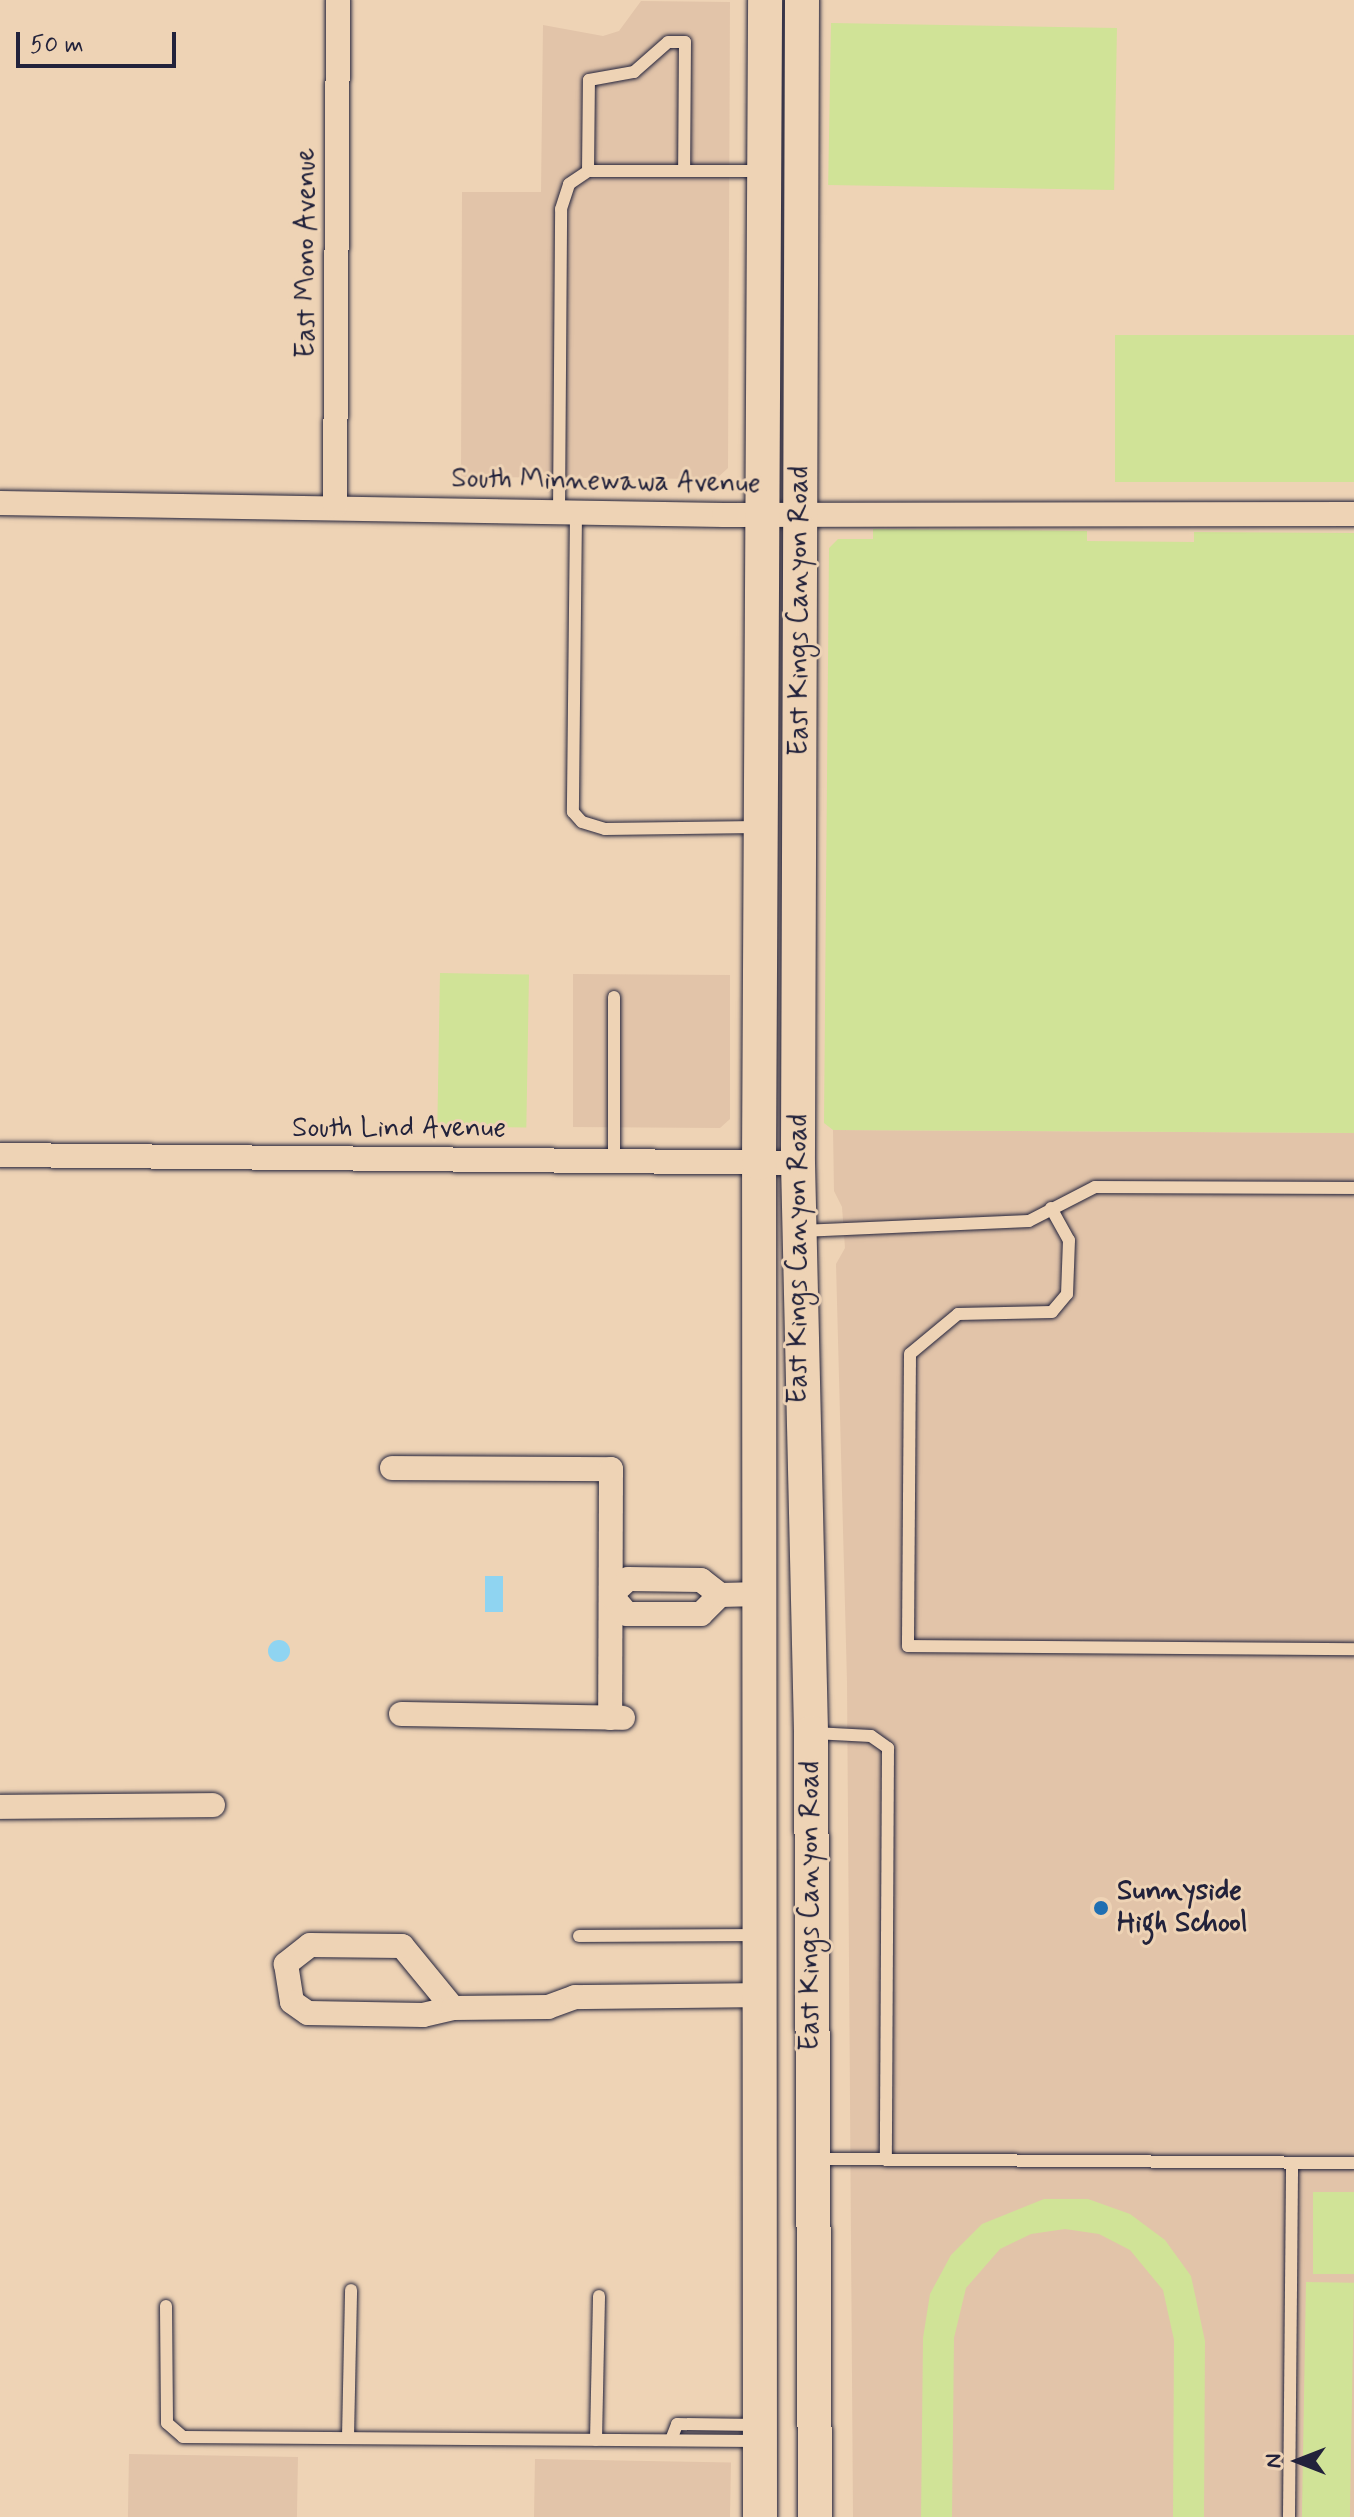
<!DOCTYPE html>
<style>
body{margin:0}
#map{position:relative;width:1354px;height:2517px;overflow:hidden;background:#eed3b5;font-family:Mynerve,sans-serif}
div>[style]{position:absolute}
[style*='--x']{left:calc(var(--x)*1px);top:calc(var(--y)*1px);width:calc(var(--w)*1px);rotate:calc(var(--a)*1deg)}
.built>*{inset:0;background:#e2c4a9;transform-origin:0 0}
.green>*{inset:0;background:#d0e397;transform-origin:0 0}
.water>*{inset:0;background:#8fd4f1;transform-origin:0 0}
.round{border-radius:50%}
.roads{filter:drop-shadow(0 0 2px #22223b) drop-shadow(0 0 2px #22223b)}
.service>*{height:12px;margin:-6px;padding:0 6px;transform-origin:6px;border-radius:6px;background:#eed3b5}
.minor>*{height:24px;margin:-12px;padding:0 12px;transform-origin:12px;border-radius:12px;background:#eed3b5}
.secondary>*{height:34px;margin:-17px;padding:0 17px;transform-origin:17px;border-radius:17px;background:#eed3b5}
.dots>*{width:22px;height:22px;translate:-50% -50%;box-sizing:border-box;border:4px solid #eed3b5;border-radius:50%}
span{translate:-50% -50%;white-space:nowrap;text-align:center;line-height:1.15;-webkit-text-stroke:6px #eed3b5;paint-order:stroke}
.street-label{font-size:28px;color:#22223b}
.poi-label{font-size:28px;color:#22223b;font-weight:700}
.left{translate:0 -50%;text-align:left}
.north{position:absolute;left:1258px;top:2421px;width:80px;height:80px;-webkit-text-stroke:6px #eed3b5;paint-order:stroke;rotate:270deg;font-size:22px;font-weight:700;line-height:32px;text-align:center;color:#22223b}
.north::after{content:'';display:block;margin:auto;width:28px;height:36px;background:#22223b;clip-path:polygon(50% 0,100% 100%,50% 72%,0 100%)}
.scale{position:absolute;left:16px;top:32px;width:160px;height:36px;box-sizing:border-box;border:4px solid #22223b;border-top:0;padding-left:10px;font-size:24px;line-height:28px;white-space:nowrap;color:#22223b;-webkit-text-stroke:6px #eed3b5;paint-order:stroke}
</style>
<div id="map">
<div class="built">
<i style="clip-path:polygon(641px 1px,730px 2px,728px 468px,716px 479px,461px 477px,462px 192px,541px 192px,543px 25px,603px 36px,619px 31px)"></i>
<i style="clip-path:polygon(573px 974px,730px 975px,730px 1119px,720px 1128px,573px 1127px)"></i>
<i style="clip-path:polygon(833px 1130px,1354px 1133px,1354px 2517px,853px 2517px,847px 1682px,836px 1264px,845px 1248px,842px 1207px,834px 1191px)"></i>
<i style="left:129px;top:2454px;width:169px;height:63px;rotate:1deg"></i>
<i style="left:535px;top:2459px;width:196px;height:58px;rotate:1deg"></i>
</div>
<div class="green">
<i style="left:831px;top:23px;width:286px;height:162px;rotate:1deg"></i>
<i style="left:1115px;top:335px;width:239px;height:147px"></i>
<i style="clip-path:polygon(873px 529px,1087px 531px,1087px 541px,1194px 542px,1194px 532px,1354px 533px,1354px 1133px,833px 1130px,824px 1123px,829px 548px,838px 539px,873px 539px)"></i>
<i style="left:440px;top:973px;width:89px;height:153px;rotate:1deg"></i>
<i style="left:1313px;top:2192px;width:41px;height:82px"></i>
<i style="clip-path:polygon(1044px 2199px,1088px 2199px,1130px 2214px,1165px 2240px,1191px 2276px,1205px 2341px,1204px 2517px,1173px 2517px,1174px 2340px,1163px 2290px,1130px 2250px,1099px 2234px,1065px 2229px,1031px 2234px,1000px 2249px,966px 2288px,954px 2338px,952px 2517px,921px 2517px,923px 2338px,930px 2294px,951px 2255px,982px 2224px)"></i>
<i style="left:1306px;top:2282px;width:48px;height:235px;rotate:1deg"></i>
</div>
<div class="water">
<i style="left:485px;top:1576px;width:18px;height:36px"></i>
<i class="round" style="left:268px;top:1640px;width:22px;height:22px"></i>
</div>
<div class="roads">
<div class="service">
<i style="--x:588;--y:171;--w:91;--a:-89.4"></i>
<i style="--x:589;--y:80;--w:46;--a:-10.1"></i>
<i style="--x:634;--y:72;--w:45;--a:-41.4"></i>
<i style="--x:668;--y:42;--w:17;--a:0"></i>
<i style="--x:685;--y:42;--w:129;--a:90.4"></i>
<i style="--x:559;--y:513;--w:304;--a:-89.6"></i>
<i style="--x:561;--y:209;--w:26;--a:-72"></i>
<i style="--x:569;--y:184;--w:23;--a:-34"></i>
<i style="--x:588;--y:171;--w:176;--a:0"></i>
<i style="--x:576;--y:513;--w:299;--a:90.6"></i>
<i style="--x:573;--y:812;--w:13;--a:48"></i>
<i style="--x:582;--y:822;--w:24;--a:17"></i>
<i style="--x:605;--y:829;--w:152;--a:-0.8"></i>
<i style="--x:614;--y:997;--w:163;--a:90"></i>
<i style="--x:1051;--y:1208;--w:37;--a:61"></i>
<i style="--x:1069;--y:1240;--w:54;--a:92.1"></i>
<i style="--x:1067;--y:1294;--w:23;--a:130"></i>
<i style="--x:1052;--y:1312;--w:94;--a:178.8"></i>
<i style="--x:958;--y:1314;--w:62;--a:140.2"></i>
<i style="--x:910;--y:1354;--w:292;--a:90.4"></i>
<i style="--x:908;--y:1646;--w:446;--a:0.4"></i>
<i style="--x:801;--y:1231;--w:228;--a:-2.5"></i>
<i style="--x:1029;--y:1221;--w:74;--a:-27.3"></i>
<i style="--x:1095;--y:1187;--w:259;--a:0.2"></i>
<i style="--x:814;--y:1733;--w:57;--a:3"></i>
<i style="--x:871;--y:1736;--w:21;--a:35"></i>
<i style="--x:888;--y:1748;--w:412;--a:90.3"></i>
<i style="--x:579;--y:1936;--w:178;--a:-0.3"></i>
<i style="--x:817;--y:2159;--w:537;--a:0.43"></i>
<i style="--x:166;--y:2306;--w:117;--a:89.5"></i>
<i style="--x:167;--y:2423;--w:21;--a:41"></i>
<i style="--x:183;--y:2437;--w:574;--a:0.4"></i>
<i style="--x:348;--y:2437;--w:147;--a:-88.8"></i>
<i style="--x:596;--y:2440;--w:144;--a:-88.8"></i>
<i style="--x:671;--y:2440;--w:17;--a:-69"></i>
<i style="--x:677;--y:2424;--w:81;--a:0.7"></i>
<i style="--x:1289;--y:2517;--w:354;--a:-89.5"></i>
</div>
<div class="minor">
<i style="--x:0;--y:503;--w:724;--a:0.95"></i>
<i style="--x:724;--y:515;--w:630;--a:-0.09"></i>
<i style="--x:335;--y:506;--w:506;--a:-89.66"></i>
<i style="--x:0;--y:1155;--w:798;--a:0.57"></i>
<i style="--x:392;--y:1468;--w:219;--a:0.3"></i>
<i style="--x:611;--y:1469;--w:249;--a:90.2"></i>
<i style="--x:720;--y:1595;--w:27;--a:135"></i>
<i style="--x:701;--y:1614;--w:74;--a:180"></i>
<i style="--x:627;--y:1614;--w:25;--a:-130"></i>
<i style="--x:611;--y:1595;--w:23;--a:-43"></i>
<i style="--x:628;--y:1579;--w:73;--a:0.8"></i>
<i style="--x:701;--y:1580;--w:24;--a:38"></i>
<i style="--x:720;--y:1595;--w:40;--a:-1.4"></i>
<i style="--x:401;--y:1714;--w:222;--a:1"></i>
<i style="--x:0;--y:1807;--w:213;--a:-0.5"></i>
<i style="--x:453;--y:2008;--w:80;--a:-129.4"></i>
<i style="--x:402;--y:1946;--w:92;--a:-179.4"></i>
<i style="--x:310;--y:1945;--w:31;--a:142"></i>
<i style="--x:286;--y:1964;--w:38;--a:81"></i>
<i style="--x:292;--y:2002;--w:19;--a:35"></i>
<i style="--x:308;--y:2013;--w:115;--a:1"></i>
<i style="--x:423;--y:2015;--w:31;--a:-13"></i>
<i style="--x:453;--y:2008;--w:95;--a:-0.6"></i>
<i style="--x:548;--y:2007;--w:29;--a:-20"></i>
<i style="--x:575;--y:1997;--w:182;--a:-0.6"></i>
</div>
<div class="secondary">
<i style="--x:802;--y:0;--w:1163;--a:90.2"></i>
<i style="--x:798;--y:1163;--w:570;--a:88.69"></i>
<i style="--x:811;--y:1733;--w:784;--a:89.71"></i>
<i style="--x:760;--y:2517;--w:1354;--a:-90.04"></i>
<i style="--x:759;--y:1163;--w:1163;--a:-89.7"></i>
</div>
</div>
<div class="dots">
<i style="left:1101px;top:1908px;background:#1f6fb2"></i>
</div>
<div class="street-label">
<span style="left:307px;top:253px;rotate:-90deg">East Mono Avenue</span>
<span style="left:606px;top:482px;rotate:1deg">South Minnewawa Avenue</span>
<span style="left:800px;top:611px;rotate:-90deg">East Kings Canyon Road</span>
<span style="left:399px;top:1129px">South Lind Avenue</span>
<span style="left:799px;top:1259px;rotate:-90deg">East Kings Canyon Road</span>
<span style="left:811px;top:1906px;rotate:-90deg">East Kings Canyon Road</span>
</div>
<div class="poi-label">
<span class="left" style="left:1117px;top:1908px">Sunnyside<br>High School</span>
</div>
<div class="north">N</div>
<div class="scale">50 m</div>
</div>
